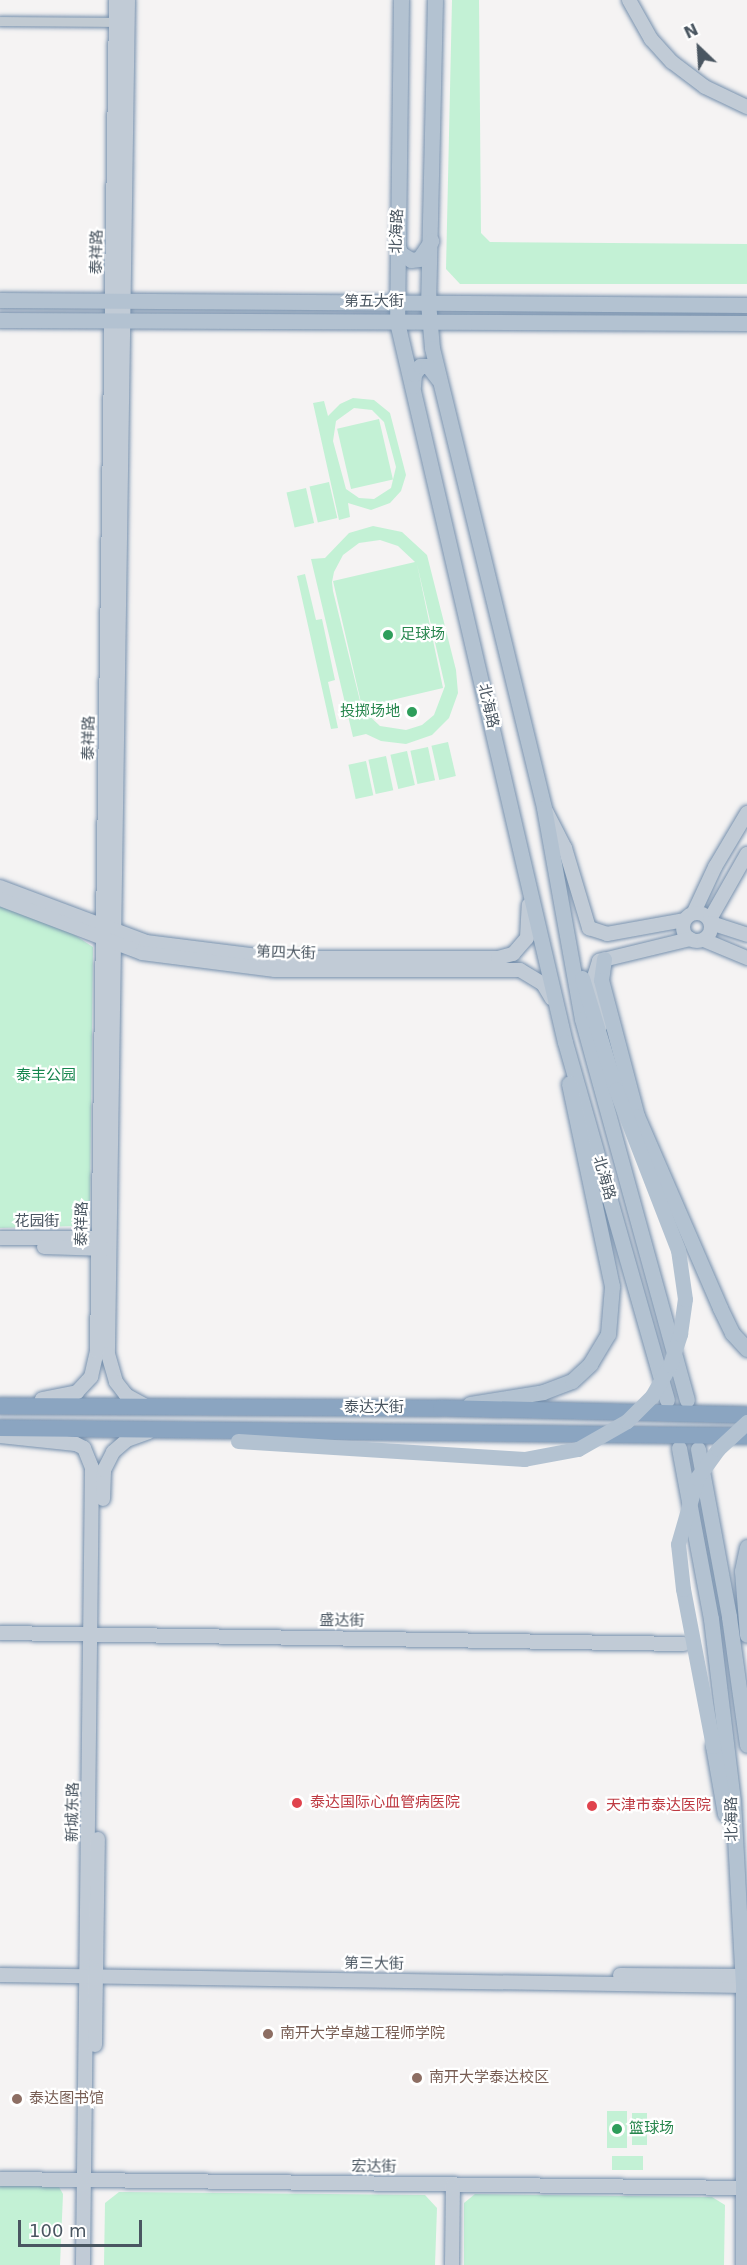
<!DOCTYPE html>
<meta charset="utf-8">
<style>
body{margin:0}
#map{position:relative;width:747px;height:2265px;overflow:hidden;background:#f5f3f3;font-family:"DejaVu Sans","Noto Sans SC",sans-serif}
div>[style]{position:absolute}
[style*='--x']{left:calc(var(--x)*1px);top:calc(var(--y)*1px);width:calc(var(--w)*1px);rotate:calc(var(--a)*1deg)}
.green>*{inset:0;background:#c3f1d5;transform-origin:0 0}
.roads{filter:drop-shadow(0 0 2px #7690ad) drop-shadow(0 0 2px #7690ad)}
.street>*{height:9px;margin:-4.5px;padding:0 4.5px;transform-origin:4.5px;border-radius:4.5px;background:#c1cad2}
.secondary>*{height:14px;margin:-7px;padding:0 7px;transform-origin:7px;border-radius:7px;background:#c1cbd6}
.secondary>.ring{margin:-7px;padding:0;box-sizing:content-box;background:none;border:14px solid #c1cbd6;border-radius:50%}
.primary>*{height:15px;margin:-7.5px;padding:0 7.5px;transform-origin:7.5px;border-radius:7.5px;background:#b3c2d1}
.highway>*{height:16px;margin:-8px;padding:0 8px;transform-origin:8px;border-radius:8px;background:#8ba5c1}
.primary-bridge>*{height:15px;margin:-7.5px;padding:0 7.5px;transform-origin:7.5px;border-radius:7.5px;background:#b3c2d1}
.dots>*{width:16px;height:16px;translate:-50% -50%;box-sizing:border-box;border:3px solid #fff;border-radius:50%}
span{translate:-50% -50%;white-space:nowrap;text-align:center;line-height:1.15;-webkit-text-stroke:4.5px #fff;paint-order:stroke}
.street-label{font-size:15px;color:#4a5661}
.leisure-label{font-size:15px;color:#27864d}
.left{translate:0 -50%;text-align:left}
.right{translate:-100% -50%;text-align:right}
.park-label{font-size:15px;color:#17864f}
.health-label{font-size:15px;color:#be3a42}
.education-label{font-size:15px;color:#785e54}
.north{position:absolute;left:669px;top:18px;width:60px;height:60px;-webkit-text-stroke:4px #fff;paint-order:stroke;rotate:335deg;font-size:16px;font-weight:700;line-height:24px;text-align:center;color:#4a5661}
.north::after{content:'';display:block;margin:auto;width:21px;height:27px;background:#4a5661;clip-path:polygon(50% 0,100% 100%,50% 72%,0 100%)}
.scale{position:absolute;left:18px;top:2220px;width:124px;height:27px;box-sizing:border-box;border:3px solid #4a5661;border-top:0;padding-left:8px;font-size:18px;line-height:21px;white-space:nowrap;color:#4a5661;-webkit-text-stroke:4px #fff;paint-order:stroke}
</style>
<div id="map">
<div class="green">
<i style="clip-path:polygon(452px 0,479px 0,481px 233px,490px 242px,747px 244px,747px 284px,460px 284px,446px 269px)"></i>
<i style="clip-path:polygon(evenodd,353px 398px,374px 400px,390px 413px,406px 475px,401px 491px,390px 503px,371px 510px,348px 503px,350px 517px,339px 520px,313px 403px,324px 401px,328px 416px,340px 404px,353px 398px,354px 408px,372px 410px,384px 422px,396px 467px,391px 488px,374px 499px,359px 498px,346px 489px,333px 441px,336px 421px,354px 408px)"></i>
<i style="left:379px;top:419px;width:62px;height:43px;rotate:77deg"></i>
<i style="left:329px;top:482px;width:37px;height:20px;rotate:77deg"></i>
<i style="left:306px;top:488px;width:36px;height:20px;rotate:77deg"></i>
<i style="clip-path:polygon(evenodd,373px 526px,402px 532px,427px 555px,456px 670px,458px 693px,449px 718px,432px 735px,406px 744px,381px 741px,366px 734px,353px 737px,311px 559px,325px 558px,349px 533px,373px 526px,380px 540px,398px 546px,415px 562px,333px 581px,362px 707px,443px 688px,417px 564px,445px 686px,434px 715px,422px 725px,406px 730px,380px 726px,362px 709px,333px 591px,332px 582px,334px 572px,343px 555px,359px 543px,380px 540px)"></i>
<i style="clip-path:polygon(305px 574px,316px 620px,322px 619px,335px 680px,328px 682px,338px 728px,331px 729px,297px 576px)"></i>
<i style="left:448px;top:742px;width:35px;height:17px;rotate:77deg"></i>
<i style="left:428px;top:747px;width:34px;height:18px;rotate:78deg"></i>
<i style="left:407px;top:751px;width:35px;height:17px;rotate:77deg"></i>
<i style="left:386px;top:756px;width:35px;height:18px;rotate:78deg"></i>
<i style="left:366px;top:761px;width:35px;height:18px;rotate:78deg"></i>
<i style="clip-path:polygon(0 905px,70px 932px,93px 947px,90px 1205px,86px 1221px,78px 1226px,0 1228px)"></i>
<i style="left:607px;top:2111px;width:20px;height:37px"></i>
<i style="left:632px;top:2113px;width:15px;height:32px"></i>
<i style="left:612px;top:2156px;width:31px;height:14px"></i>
<i style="clip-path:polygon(0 2185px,59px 2187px,63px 2194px,60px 2265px,0 2265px)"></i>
<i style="clip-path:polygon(119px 2192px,425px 2195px,437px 2208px,435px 2265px,104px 2265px,105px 2203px)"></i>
<i style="clip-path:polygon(475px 2194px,712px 2197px,725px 2205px,724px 2265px,464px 2265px,464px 2203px)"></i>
</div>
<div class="roads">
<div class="street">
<i style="--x:0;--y:21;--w:119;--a:0.5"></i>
</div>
<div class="secondary">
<i style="--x:128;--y:0;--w:1354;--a:90.85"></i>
<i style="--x:108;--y:1354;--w:29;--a:74"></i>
<i style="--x:116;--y:1382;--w:16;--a:52"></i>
<i style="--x:126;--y:1395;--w:23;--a:29"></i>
<i style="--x:629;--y:0;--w:45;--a:60.6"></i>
<i style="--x:651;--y:39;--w:31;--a:48"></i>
<i style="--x:672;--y:62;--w:41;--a:37.1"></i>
<i style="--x:705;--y:87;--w:47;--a:25.5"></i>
<i style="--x:546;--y:811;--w:42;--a:62.8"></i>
<i style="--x:565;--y:848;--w:84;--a:73.3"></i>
<i style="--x:589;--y:928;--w:19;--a:18"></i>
<i style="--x:607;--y:934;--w:78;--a:-10.3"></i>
<i style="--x:0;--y:887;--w:156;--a:20.6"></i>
<i style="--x:146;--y:942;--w:129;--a:7.1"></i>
<i style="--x:274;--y:958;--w:224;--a:0"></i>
<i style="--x:498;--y:958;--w:16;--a:-15"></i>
<i style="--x:513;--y:954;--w:21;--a:-49"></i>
<i style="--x:527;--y:938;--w:33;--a:-87"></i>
<i style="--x:0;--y:899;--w:152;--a:20.8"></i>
<i style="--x:142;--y:953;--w:134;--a:7.3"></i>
<i style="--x:275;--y:970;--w:245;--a:0"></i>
<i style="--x:520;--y:970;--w:27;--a:31"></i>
<i style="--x:543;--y:984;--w:17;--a:59"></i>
<i style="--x:694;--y:912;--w:50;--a:-65"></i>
<i style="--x:715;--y:867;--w:63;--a:-59.3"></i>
<i class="ring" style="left:683px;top:913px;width:14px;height:14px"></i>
<i style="--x:710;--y:919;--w:75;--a:-60.4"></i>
<i style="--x:711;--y:923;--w:38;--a:18"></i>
<i style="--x:704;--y:940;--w:47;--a:22.7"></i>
<i style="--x:601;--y:1025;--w:51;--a:-96.7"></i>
<i style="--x:595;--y:974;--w:14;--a:-73"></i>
<i style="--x:599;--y:961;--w:94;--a:-13.6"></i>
<i style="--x:0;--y:1238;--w:108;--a:0"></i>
<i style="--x:44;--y:1247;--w:62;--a:1.8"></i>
<i style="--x:42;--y:1399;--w:36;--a:-11"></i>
<i style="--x:77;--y:1392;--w:21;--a:-47"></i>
<i style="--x:91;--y:1377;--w:27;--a:-77"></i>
<i style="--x:97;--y:1351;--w:1351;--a:-89.19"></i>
<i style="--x:0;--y:1436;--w:76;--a:6"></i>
<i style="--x:76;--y:1444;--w:9;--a:27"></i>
<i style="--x:84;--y:1448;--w:22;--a:68"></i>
<i style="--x:92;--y:1468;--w:797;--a:90.65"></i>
<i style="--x:103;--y:1499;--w:29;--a:-88"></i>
<i style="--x:104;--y:1470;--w:20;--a:-63"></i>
<i style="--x:113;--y:1452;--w:18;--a:-41"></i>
<i style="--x:127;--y:1440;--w:23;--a:-20"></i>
<i style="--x:0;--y:1633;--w:684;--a:0.92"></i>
<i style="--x:0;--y:1975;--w:747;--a:0.84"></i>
<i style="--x:620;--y:1975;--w:127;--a:0.5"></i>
<i style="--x:95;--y:2045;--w:206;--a:-89.2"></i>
<i style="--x:0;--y:2179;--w:747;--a:0.69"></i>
<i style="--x:452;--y:2265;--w:81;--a:-89.3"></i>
</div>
<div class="primary">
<i style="--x:401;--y:0;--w:322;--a:90.7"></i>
<i style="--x:397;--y:322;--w:739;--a:76.87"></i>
<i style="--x:565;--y:1042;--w:372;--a:74.1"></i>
<i style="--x:435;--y:0;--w:302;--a:91.3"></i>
<i style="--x:428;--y:302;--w:46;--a:85"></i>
<i style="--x:432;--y:348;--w:473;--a:76.3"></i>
<i style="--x:544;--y:808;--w:214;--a:79.8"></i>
<i style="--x:582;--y:1019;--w:395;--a:74.6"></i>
<i style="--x:397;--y:242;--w:11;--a:75"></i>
<i style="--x:400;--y:253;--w:13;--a:32"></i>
<i style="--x:411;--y:260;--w:8;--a:-7"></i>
<i style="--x:419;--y:259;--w:22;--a:-56"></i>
<i style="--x:0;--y:300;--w:747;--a:0.38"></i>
<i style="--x:0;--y:320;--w:747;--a:0.23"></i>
<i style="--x:413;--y:386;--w:12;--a:-85"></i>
<i style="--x:414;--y:374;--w:10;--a:-53"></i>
<i style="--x:420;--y:366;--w:8;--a:0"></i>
<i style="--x:428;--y:366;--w:16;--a:52"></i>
<i style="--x:604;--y:959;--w:21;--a:98"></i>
<i style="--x:601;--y:980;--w:141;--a:75.2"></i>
<i style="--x:637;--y:1116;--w:209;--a:66.6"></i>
<i style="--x:720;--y:1308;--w:28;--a:64"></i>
<i style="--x:732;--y:1333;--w:22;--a:47"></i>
<i style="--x:582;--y:978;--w:117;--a:73.1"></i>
<i style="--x:470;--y:1404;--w:74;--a:-9.3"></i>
<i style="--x:543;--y:1392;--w:31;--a:-21"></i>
<i style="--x:572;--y:1381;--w:25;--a:-43"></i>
<i style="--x:590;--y:1364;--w:35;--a:-59"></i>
<i style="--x:608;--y:1334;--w:48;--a:-85.2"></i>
<i style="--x:612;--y:1286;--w:207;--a:-102"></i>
<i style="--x:679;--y:1448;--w:174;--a:79.4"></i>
<i style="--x:711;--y:1619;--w:182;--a:83.1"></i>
<i style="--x:733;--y:1800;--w:186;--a:86.9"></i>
<i style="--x:743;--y:1986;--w:279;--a:90"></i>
<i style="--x:698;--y:1449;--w:171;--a:79.5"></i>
<i style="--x:729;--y:1617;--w:129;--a:82"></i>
<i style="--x:747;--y:1547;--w:25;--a:102"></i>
<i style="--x:742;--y:1571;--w:64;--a:85.5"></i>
<i style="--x:713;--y:1746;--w:69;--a:80"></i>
</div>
<div class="highway">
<i style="--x:0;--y:1406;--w:441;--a:0.3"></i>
<i style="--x:441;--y:1408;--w:306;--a:1.3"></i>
<i style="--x:0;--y:1428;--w:747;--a:0.61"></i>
</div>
</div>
<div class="primary-bridge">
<i style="--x:238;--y:1441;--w:287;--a:3.6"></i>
<i style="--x:524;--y:1459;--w:55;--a:-10.5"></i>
<i style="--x:578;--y:1449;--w:56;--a:-29.7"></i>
<i style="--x:627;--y:1421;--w:35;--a:-45"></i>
<i style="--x:652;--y:1396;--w:36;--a:-60"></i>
<i style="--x:670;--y:1365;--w:33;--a:-72"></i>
<i style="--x:680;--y:1334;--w:35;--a:-82"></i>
<i style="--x:685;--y:1299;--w:49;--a:-98.1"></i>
<i style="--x:678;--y:1250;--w:172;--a:-111.2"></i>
<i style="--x:713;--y:1746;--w:160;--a:-100.8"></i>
<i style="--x:683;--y:1589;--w:45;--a:-96.3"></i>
<i style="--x:678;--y:1544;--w:69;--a:-73.9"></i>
<i style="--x:697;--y:1478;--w:36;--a:-54"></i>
<i style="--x:718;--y:1449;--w:40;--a:-43"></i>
</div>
<div class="dots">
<i style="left:388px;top:635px;background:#2e9e5b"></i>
<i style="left:412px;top:712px;background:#2e9e5b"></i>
<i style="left:297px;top:1803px;background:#e0444e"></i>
<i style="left:592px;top:1806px;background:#e0444e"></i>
<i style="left:268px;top:2034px;background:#8d6e63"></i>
<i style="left:417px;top:2078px;background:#8d6e63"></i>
<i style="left:17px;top:2099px;background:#8d6e63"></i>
<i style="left:617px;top:2129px;background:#2e9e5b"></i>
</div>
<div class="street-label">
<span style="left:397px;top:231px;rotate:-88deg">北海路</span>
<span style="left:97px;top:252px;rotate:-89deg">泰祥路</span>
<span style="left:374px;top:302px">第五大街</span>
<span style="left:488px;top:706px;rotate:77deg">北海路</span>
<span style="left:89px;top:738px;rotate:-89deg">泰祥路</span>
<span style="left:286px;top:953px;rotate:2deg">第四大街</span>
<span style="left:604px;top:1178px;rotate:74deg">北海路</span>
<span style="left:37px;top:1222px">花园街</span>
<span style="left:82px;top:1224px;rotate:-89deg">泰祥路</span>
<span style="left:374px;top:1408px">泰达大街</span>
<span style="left:342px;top:1621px;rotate:1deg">盛达街</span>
<span style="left:73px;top:1812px;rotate:-89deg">新城东路</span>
<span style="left:732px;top:1819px;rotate:-91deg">北海路</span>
<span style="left:374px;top:1964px;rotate:1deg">第三大街</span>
<span style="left:374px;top:2167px;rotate:1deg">宏达街</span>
</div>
<div class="leisure-label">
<span class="left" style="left:400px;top:635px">足球场</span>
<span class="right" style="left:400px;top:712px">投掷场地</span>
<span class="left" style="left:629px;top:2129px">篮球场</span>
</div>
<div class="park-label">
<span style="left:46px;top:1076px">泰丰公园</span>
</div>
<div class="health-label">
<span class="left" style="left:310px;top:1803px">泰达国际心血管病医院</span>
<span class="left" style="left:606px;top:1806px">天津市泰达医院</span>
</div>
<div class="education-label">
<span class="left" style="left:280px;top:2034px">南开大学卓越工程师学院</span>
<span class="left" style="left:429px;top:2078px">南开大学泰达校区</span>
<span class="left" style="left:29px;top:2099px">泰达图书馆</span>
</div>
<div class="north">N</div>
<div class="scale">100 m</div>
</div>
